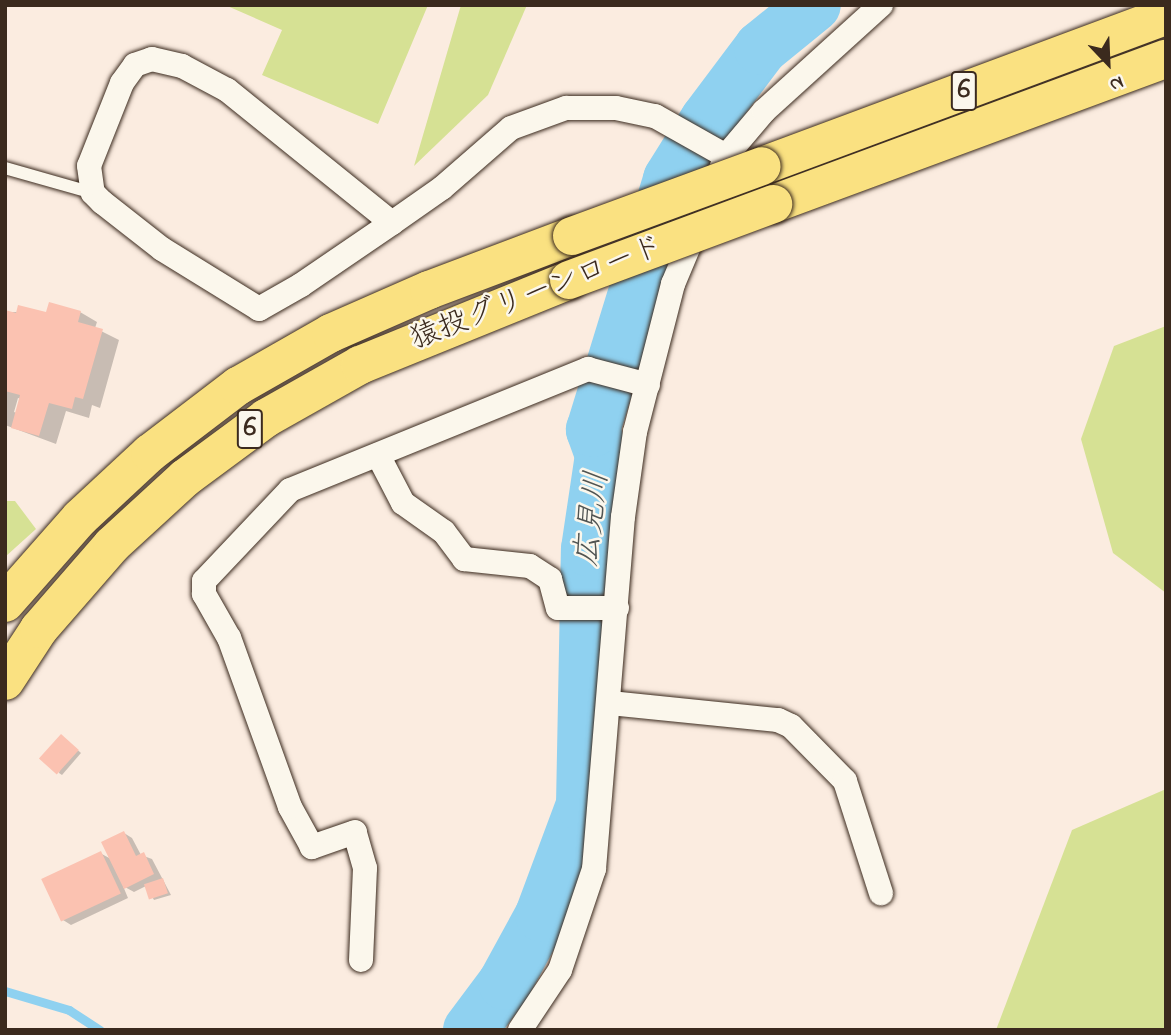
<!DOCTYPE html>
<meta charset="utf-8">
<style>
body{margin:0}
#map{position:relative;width:1171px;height:1035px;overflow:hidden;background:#fbece0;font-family:"Indie Flower","Klee One",sans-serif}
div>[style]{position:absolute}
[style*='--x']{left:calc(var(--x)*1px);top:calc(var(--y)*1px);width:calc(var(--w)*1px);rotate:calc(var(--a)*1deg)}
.green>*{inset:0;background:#d6e194}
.shadow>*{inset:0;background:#0003}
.stream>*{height:9px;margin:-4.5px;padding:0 4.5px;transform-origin:4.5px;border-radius:4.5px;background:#8fd1f0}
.river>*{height:54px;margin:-27px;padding:0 27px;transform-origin:27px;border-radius:27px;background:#8fd1f0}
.building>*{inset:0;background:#fbc2b1;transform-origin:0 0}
.roads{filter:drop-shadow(0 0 2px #3b2a1e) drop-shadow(0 0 2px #3b2a1e)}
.lane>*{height:12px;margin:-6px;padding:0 6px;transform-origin:6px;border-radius:6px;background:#fbf7ec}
.street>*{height:24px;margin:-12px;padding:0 12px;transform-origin:12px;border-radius:12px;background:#fbf7ec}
.primary>*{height:38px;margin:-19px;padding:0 19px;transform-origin:19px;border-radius:19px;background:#fae181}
.bridges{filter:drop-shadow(0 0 2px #3b2a1e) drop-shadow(0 0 2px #3b2a1e)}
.primary-bridge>*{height:38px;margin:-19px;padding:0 19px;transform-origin:19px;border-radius:19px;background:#fae181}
span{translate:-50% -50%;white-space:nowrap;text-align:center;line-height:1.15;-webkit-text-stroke:5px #fbf7ec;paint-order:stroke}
.shield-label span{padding:2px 5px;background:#fbf7ec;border:2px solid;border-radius:5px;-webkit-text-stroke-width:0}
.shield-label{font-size:28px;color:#3b2a1e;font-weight:700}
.street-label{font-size:30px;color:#3b2a1e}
.water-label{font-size:32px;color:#505452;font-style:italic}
.frame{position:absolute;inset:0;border:7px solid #3b2a1e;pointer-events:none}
.north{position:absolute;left:1073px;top:28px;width:70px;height:70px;-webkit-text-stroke:5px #fbf7ec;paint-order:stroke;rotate:157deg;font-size:19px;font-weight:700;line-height:28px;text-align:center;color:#3b2a1e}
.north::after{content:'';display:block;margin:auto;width:24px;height:32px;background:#3b2a1e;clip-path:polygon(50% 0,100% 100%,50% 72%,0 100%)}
</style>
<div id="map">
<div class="green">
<i style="clip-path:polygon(225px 5px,428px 5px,378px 124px,262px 75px,282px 30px)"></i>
<i style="clip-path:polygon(461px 5px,527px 5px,488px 95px,414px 166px)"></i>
<i style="clip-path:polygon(1166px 326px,1166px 593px,1113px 553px,1081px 439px,1114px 346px)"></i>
<i style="clip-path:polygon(5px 501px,15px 501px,36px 529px,5px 557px)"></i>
<i style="clip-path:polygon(1166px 789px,1166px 1030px,996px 1030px,1072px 830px)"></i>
</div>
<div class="shadow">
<i style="clip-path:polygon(evenodd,5px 312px,80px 312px,97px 322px,95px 328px,119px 340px,100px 408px,92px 405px,89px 418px,66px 411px,56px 444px,5px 425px,5px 312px,18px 398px,21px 399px,17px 413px,14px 412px,18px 398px)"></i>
<i style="clip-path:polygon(65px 739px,81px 753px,62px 775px,59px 773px)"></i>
<i style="clip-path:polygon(124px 833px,132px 838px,141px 855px,152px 859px,171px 895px,154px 900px,146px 886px,134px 892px,123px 886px,128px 898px,71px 925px,63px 920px,100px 853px,111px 859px)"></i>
</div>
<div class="stream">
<i style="--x:5;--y:991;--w:67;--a:16.5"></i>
<i style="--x:69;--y:1010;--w:37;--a:33"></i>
</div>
<div class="river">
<i style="--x:470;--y:1030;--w:59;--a:-53.3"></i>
<i style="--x:505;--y:983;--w:77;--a:-61.4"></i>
<i style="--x:542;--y:915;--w:117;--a:-69.6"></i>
<i style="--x:583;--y:805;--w:256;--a:-88.9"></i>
<i style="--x:588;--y:549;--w:95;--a:-81.5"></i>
<i style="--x:602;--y:455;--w:27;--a:-110"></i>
<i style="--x:593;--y:430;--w:263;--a:-72.9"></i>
<i style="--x:670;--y:179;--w:70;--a:-57.9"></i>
<i style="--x:707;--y:120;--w:90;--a:-53.1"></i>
<i style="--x:761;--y:48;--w:68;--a:-39.1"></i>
</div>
<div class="building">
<i style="clip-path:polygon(49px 302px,81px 311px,78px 322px,103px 329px,83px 399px,75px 397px,72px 409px,49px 403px,39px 436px,11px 428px,20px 395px,5px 391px,5px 310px,16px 313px,18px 305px,46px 312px)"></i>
<i style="left:61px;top:734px;width:24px;height:33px;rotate:42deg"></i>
<i style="clip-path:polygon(124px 831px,136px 856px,144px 852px,154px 874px,124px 889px,101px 842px)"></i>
<i style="left:101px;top:851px;width:47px;height:66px;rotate:65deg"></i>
<i style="left:163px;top:878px;width:16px;height:20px;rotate:72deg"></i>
</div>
<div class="roads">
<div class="lane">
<i style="--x:5;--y:168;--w:91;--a:15.9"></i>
</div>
<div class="street">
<i style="--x:720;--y:171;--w:16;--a:-68"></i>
<i style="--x:726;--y:156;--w:59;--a:-49.8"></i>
<i style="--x:764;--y:111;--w:158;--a:-42.2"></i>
<i style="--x:392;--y:223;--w:212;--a:-141.1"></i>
<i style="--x:227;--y:90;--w:51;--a:-151.9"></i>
<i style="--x:182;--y:66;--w:31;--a:-167"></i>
<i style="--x:152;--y:59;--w:18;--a:161"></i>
<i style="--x:135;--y:65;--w:22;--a:126"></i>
<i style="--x:122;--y:83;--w:89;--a:111.7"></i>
<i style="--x:89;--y:166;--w:27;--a:82"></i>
<i style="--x:93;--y:193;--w:13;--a:45"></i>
<i style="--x:102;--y:202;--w:76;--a:38.1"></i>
<i style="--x:162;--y:249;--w:114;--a:31.7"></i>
<i style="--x:259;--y:309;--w:48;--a:-29.7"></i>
<i style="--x:301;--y:285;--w:110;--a:-34.3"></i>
<i style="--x:392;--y:223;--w:61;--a:-35"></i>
<i style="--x:442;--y:188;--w:91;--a:-41"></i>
<i style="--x:511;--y:128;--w:59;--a:-20"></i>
<i style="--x:566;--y:108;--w:50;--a:0"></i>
<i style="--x:616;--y:108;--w:40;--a:12"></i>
<i style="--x:655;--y:116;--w:81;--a:29.4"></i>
<i style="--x:378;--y:455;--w:54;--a:62.5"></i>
<i style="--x:403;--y:503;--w:50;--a:35.3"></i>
<i style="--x:444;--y:532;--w:34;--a:53"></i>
<i style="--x:464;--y:559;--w:66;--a:6.1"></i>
<i style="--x:530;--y:566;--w:24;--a:33"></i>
<i style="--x:550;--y:579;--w:30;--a:75"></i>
<i style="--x:558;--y:608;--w:59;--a:0"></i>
<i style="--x:610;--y:703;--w:169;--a:5.8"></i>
<i style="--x:778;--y:720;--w:14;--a:25"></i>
<i style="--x:791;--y:726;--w:77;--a:45.5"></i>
<i style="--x:845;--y:781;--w:118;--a:72.2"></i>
<i style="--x:361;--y:960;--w:92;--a:-87.5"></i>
<i style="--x:365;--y:868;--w:37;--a:-106"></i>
<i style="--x:355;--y:832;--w:46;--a:160.8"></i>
<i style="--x:312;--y:847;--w:46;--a:-118.8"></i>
<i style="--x:290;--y:807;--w:180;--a:-109.8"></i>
<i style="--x:229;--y:638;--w:51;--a:-119.6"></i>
<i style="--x:204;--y:594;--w:13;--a:-90"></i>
<i style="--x:204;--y:581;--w:125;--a:-46.6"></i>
<i style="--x:290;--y:490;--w:322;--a:-22.1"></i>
<i style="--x:588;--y:369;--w:62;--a:14.9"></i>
<i style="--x:520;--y:1030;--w:72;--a:-56.3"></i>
<i style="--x:560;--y:970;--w:107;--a:-71.4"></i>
<i style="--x:594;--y:869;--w:353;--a:-85.3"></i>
<i style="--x:623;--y:517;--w:86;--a:-82"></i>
<i style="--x:635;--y:432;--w:153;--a:-75.6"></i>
<i style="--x:673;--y:284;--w:62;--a:-67.2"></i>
</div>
<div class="primary">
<i style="--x:762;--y:166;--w:431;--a:-20.4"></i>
<i style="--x:773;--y:204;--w:419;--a:-20.3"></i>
<i style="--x:5;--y:603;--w:113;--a:-48.6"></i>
<i style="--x:80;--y:518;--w:96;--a:-42.9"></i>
<i style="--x:150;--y:453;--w:111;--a:-37.3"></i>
<i style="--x:238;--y:386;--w:107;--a:-29.7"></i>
<i style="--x:331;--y:333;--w:107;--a:-23.7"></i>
<i style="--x:429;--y:290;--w:153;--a:-20.7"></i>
<i style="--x:5;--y:681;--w:62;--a:-56.8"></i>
<i style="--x:39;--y:629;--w:111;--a:-49"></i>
<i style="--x:112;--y:545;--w:99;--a:-42.5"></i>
<i style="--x:185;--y:478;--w:101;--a:-36.5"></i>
<i style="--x:266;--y:418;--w:108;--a:-29.4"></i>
<i style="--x:360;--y:365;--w:226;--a:-22.1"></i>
</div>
</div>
<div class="bridges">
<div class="primary-bridge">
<i style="--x:572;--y:236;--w:202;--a:-20.2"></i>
<i style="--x:569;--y:280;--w:218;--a:-20.4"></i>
</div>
</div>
<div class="shield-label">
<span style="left:964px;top:91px">6</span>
<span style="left:250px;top:429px">6</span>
</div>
<div class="street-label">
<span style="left:537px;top:294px;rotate:-21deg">猿投グリーンロード</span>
</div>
<div class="water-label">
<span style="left:594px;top:519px;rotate:-83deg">広見川</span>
</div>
<div class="frame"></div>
<div class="north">N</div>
</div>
